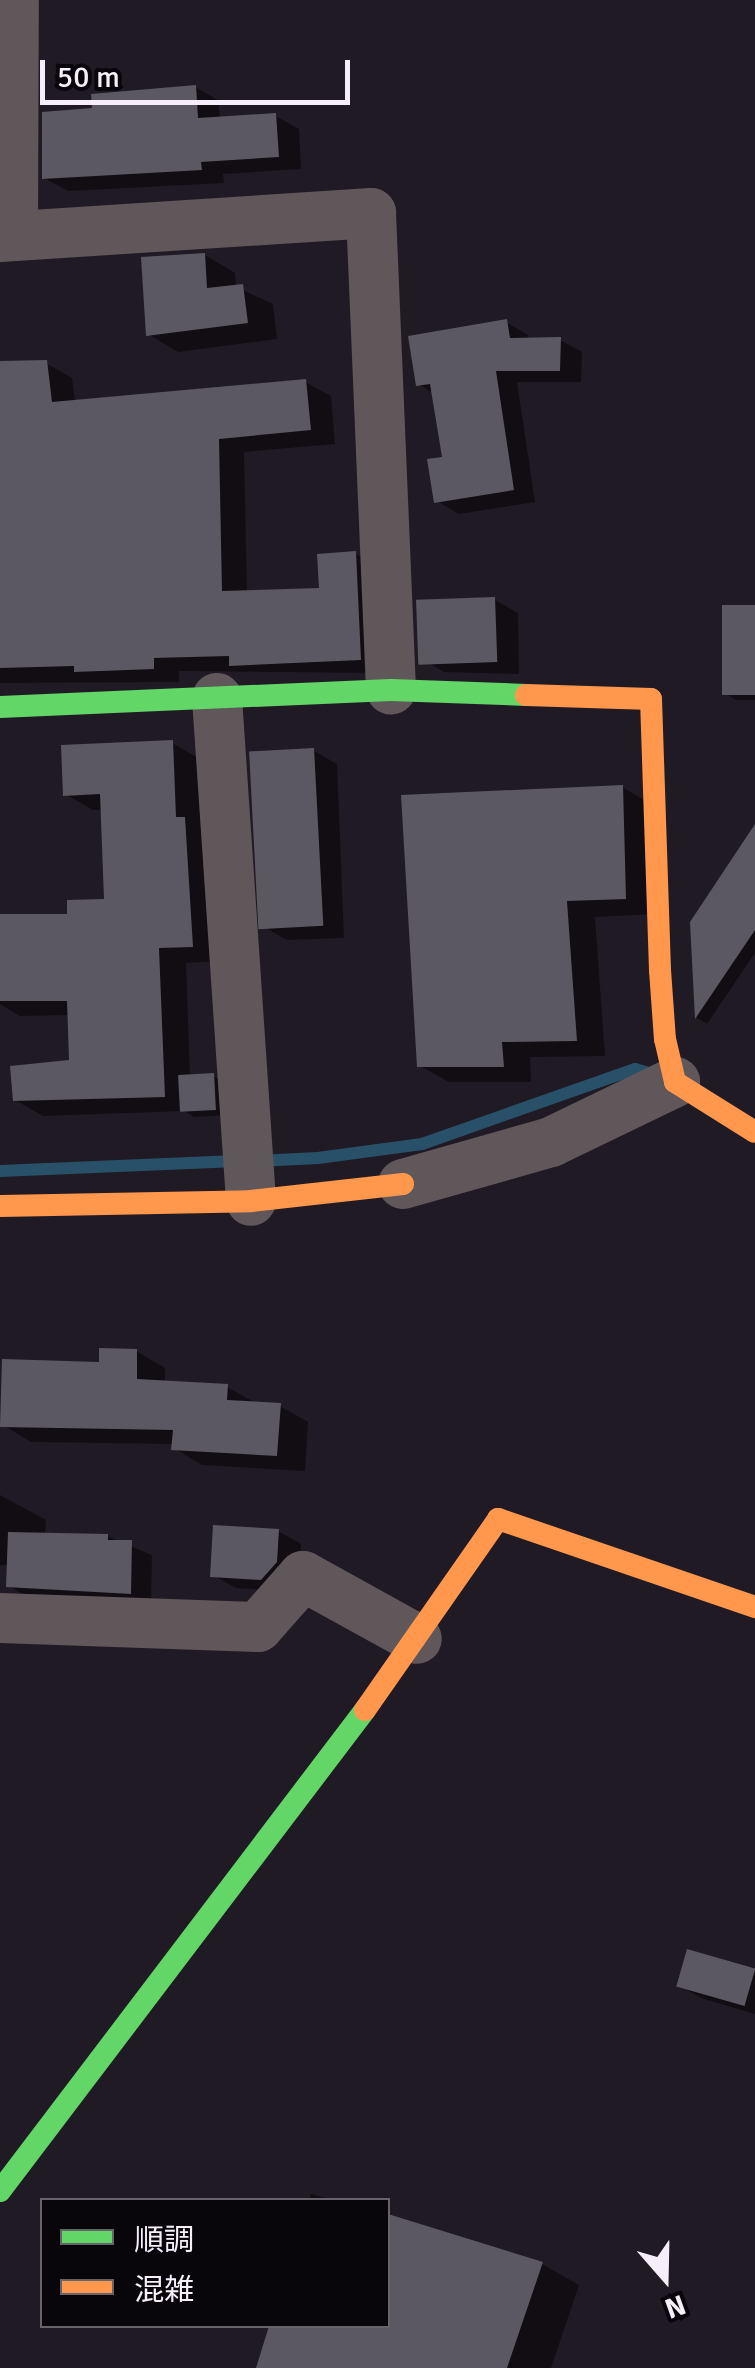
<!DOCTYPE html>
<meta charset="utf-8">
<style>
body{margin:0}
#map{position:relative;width:755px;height:2368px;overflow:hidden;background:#201a24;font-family:Signika,"Noto Sans JP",sans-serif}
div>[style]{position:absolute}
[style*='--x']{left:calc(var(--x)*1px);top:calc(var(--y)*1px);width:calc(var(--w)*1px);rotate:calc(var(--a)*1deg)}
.shadow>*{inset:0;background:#0007}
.stream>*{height:12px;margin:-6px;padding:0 6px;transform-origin:6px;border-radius:6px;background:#285169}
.building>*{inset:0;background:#5c5862;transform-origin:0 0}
.street>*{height:50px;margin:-25px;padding:0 25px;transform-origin:25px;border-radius:25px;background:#5f575a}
.fast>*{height:22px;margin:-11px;padding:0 11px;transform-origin:11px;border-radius:11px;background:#63d668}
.slow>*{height:22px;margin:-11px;padding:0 11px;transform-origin:11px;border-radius:11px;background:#ff974d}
span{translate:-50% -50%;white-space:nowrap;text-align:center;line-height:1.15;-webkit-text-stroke:10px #08050b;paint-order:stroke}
.legend{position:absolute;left:40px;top:2198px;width:350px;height:130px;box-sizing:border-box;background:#08050b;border:2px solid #67636b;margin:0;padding:12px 18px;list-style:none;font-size:30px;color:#f6effb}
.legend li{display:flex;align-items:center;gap:20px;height:50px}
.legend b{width:50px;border:2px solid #67636b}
.north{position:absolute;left:615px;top:2228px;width:100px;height:100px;-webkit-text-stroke:8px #08050b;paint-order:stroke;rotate:160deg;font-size:28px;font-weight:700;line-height:40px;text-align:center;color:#f6effb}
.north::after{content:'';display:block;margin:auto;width:35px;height:45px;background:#f6effb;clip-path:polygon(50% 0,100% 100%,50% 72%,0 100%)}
.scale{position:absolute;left:40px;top:60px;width:310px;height:45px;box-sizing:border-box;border:5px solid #f6effb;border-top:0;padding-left:12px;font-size:30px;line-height:35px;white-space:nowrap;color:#f6effb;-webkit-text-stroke:8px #08050b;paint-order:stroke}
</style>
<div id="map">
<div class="shadow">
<i style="clip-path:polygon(195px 87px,218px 100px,220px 119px,276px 116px,299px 129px,301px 169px,223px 174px,224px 183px,68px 191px,44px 178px,95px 110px)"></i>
<i style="clip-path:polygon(205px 255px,235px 273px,236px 287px,273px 304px,277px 339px,178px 352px,148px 334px)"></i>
<i style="clip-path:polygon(506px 322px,528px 335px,529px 340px,560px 340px,582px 352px,581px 382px,517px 382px,535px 502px,459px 514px,437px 501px,445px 459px,435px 394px,418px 384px)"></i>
<i style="clip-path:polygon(46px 363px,72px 378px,75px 403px,305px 382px,331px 396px,335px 444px,244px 452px,247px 593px,322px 590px,356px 554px,381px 568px,386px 673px,179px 671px,179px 682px,0 683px,0 364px)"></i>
<i style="clip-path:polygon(495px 600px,518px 613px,519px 674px,444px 672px,421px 658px)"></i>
<i style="clip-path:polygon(755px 608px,755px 700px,736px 700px,725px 693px)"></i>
<i style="clip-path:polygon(172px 743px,200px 759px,220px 961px,186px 963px,190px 1077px,213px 1076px,224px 1082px,227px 1115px,194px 1117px,184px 1111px,43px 1116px,15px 1100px,72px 1063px,70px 1015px,20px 1016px,0 1004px,0 916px,70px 917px,106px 902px,103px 810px,93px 810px,65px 794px)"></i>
<i style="clip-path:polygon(314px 751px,337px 764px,344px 938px,287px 940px,264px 927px)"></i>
<i style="clip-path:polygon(622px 787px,651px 804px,654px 914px,595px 917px,605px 1056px,530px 1057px,531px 1082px,449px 1082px,420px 1066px)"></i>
<i style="clip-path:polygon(755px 829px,755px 953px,707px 1024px,697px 1018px,692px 923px)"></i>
<i style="clip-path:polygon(136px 1351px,165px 1368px,165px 1383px,227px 1387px,256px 1403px,280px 1406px,308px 1422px,305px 1471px,202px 1465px,174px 1448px,174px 1444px,31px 1442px,3px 1425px,101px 1364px)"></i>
<i style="clip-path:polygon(0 1495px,46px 1520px,45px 1535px,107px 1536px,152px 1555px,151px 1604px,29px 1598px,9px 1586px,9px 1565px,0 1565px)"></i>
<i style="clip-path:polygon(278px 1531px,301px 1544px,299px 1576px,285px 1591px,236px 1588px,212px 1575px)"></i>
<i style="clip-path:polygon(688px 1952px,755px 1972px,755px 2014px,701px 1998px,678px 1985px)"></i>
<i style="clip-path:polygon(311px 2194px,333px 2200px,309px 2200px)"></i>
<i style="clip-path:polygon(388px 2217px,542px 2264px,579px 2285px,551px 2368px,259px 2368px,272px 2326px,388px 2326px)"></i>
</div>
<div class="stream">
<i style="--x:257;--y:1161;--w:61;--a:-2.8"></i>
<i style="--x:318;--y:1158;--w:105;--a:-7.7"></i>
<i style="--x:422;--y:1144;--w:226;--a:-19.4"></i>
<i style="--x:635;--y:1069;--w:19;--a:16"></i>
<i style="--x:0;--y:1171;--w:237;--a:-2.4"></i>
</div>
<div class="building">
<i style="clip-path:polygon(196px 85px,198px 118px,276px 113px,279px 157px,201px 162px,202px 170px,42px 179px,42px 112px,92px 108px,91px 94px)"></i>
<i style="clip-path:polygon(205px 253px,207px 288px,243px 284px,248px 323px,146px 336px,141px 257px)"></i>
<i style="clip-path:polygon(507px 319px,510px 338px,561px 337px,560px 371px,496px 371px,514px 490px,434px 503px,427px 459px,442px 457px,430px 384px,416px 386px,408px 336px)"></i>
<i style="clip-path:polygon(47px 360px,52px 402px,306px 379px,311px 430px,219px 439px,222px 591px,319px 588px,317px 554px,356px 551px,361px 660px,229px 666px,229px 656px,154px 658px,154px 669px,74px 672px,74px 666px,0 668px,0 361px)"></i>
<i style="left:495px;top:597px;width:65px;height:79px;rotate:88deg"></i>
<i style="left:722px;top:605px;width:33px;height:90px"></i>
<i style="clip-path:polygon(173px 740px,176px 817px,185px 817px,193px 947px,159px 948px,165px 1097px,13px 1101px,10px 1066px,69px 1060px,67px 1001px,0 1001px,0 914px,67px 914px,67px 900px,104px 899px,100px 794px,63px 796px,61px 745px)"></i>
<i style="left:314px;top:748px;width:178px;height:65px;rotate:87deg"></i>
<i style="clip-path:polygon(623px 785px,626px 899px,567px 901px,577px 1041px,502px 1042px,504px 1067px,417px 1067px,401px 795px)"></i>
<i style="clip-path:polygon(755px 824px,755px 930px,695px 1019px,690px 922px)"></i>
<i style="left:214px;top:1073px;width:37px;height:36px;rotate:87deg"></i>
<i style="clip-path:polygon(99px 1348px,137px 1349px,137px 1379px,228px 1384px,227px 1400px,281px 1403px,277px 1456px,171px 1450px,173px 1430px,0 1427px,2px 1359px,99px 1362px)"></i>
<i style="clip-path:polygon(213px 1525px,279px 1529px,277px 1562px,261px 1580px,210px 1577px)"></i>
<i style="clip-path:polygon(8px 1532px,108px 1534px,108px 1540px,132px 1540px,131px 1594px,6px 1587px)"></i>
<i style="left:687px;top:1949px;width:71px;height:39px;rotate:16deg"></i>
<i style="clip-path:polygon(388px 2214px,543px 2262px,507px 2368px,256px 2368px,269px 2326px,388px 2326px)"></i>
</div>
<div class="street">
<i style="--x:13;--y:236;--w:236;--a:-89.8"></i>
<i style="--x:0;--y:237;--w:372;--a:-3.7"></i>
<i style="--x:371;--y:213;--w:477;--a:87.6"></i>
<i style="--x:217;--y:698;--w:504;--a:86.13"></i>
<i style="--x:403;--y:1184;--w:154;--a:-15.8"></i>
<i style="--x:551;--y:1142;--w:138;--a:-25.8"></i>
<i style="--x:0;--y:1618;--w:258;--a:2"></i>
<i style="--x:258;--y:1627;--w:68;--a:-48.6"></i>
<i style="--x:303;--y:1576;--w:130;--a:28.9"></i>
</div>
<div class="fast">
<i style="--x:0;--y:707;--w:391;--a:-2.5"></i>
<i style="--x:391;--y:690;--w:135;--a:2.1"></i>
<i style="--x:0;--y:2191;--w:604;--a:-52.81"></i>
</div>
<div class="slow">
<i style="--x:526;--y:695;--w:125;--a:1.8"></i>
<i style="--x:651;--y:699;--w:271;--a:88.1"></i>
<i style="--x:660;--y:970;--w:69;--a:85.9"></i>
<i style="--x:665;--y:1039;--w:44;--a:76.9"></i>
<i style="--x:675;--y:1082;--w:94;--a:32"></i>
<i style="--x:0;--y:1206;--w:251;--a:-1.1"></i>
<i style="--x:251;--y:1201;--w:153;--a:-6.4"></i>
<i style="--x:365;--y:1710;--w:233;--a:-55.1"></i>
<i style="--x:498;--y:1519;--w:272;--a:18.9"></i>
</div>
<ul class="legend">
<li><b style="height:12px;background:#63d668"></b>順調</li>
<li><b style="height:12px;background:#ff974d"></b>混雑</li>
</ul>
<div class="north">N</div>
<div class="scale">50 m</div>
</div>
